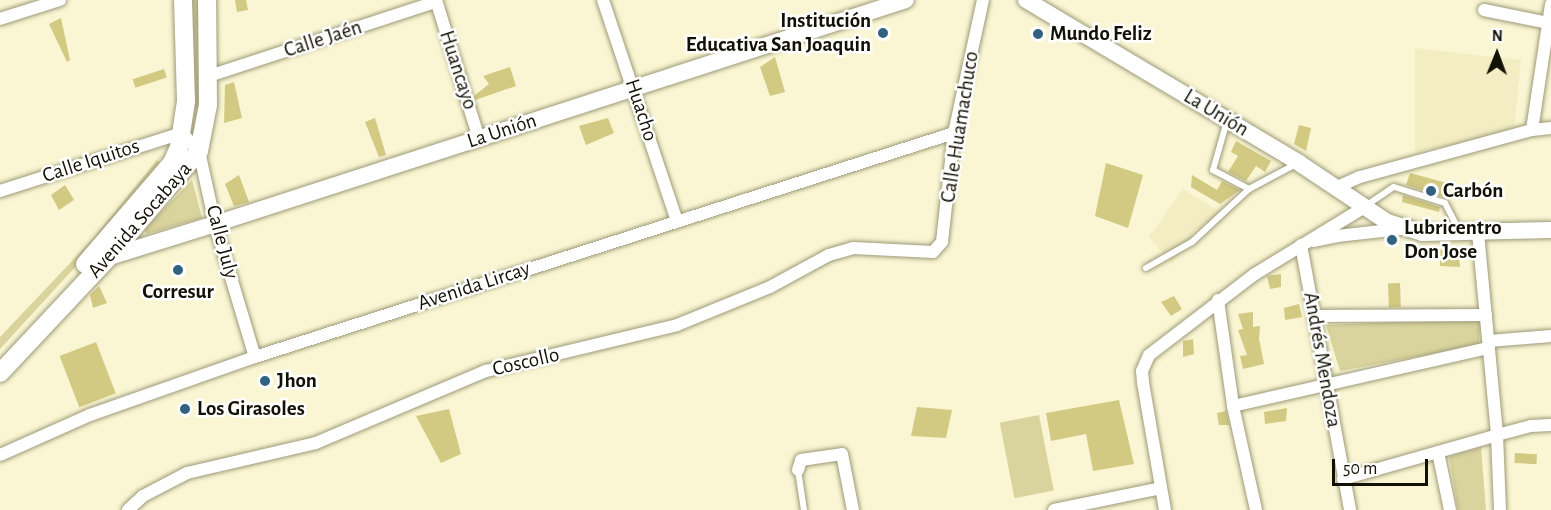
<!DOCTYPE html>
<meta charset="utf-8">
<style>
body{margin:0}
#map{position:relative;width:1551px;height:510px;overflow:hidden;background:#faf6d3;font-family:"Alegreya Sans",sans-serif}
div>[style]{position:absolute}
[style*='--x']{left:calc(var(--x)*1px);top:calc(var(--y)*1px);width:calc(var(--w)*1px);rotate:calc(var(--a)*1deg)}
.built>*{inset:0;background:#f2edc2}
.green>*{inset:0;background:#d9d39d;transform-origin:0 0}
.building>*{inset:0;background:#d2c982;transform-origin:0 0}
.roads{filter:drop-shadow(0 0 2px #9d9a79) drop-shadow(0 0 2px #9d9a79)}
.service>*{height:6px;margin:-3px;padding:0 3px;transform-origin:3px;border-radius:3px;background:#fff}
.minor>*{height:12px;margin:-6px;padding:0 6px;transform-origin:6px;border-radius:6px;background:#fff}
.secondary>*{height:16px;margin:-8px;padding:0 8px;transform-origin:8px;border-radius:8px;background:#fff}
.primary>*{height:18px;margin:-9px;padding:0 9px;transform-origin:9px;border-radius:9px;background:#fff}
.dots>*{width:16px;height:16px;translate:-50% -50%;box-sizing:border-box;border:3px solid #fff;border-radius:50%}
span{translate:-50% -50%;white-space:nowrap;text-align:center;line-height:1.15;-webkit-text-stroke:5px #fff;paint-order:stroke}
.poi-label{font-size:21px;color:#121105;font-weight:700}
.right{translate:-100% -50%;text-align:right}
.left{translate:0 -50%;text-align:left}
.street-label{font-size:21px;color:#121105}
.north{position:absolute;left:1467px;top:24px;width:60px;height:60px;-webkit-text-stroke:4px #fff;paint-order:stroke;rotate:1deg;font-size:16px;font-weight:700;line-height:24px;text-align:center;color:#121105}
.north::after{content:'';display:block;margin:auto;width:21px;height:27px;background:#121105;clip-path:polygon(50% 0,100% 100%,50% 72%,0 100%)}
.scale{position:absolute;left:1332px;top:459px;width:96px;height:27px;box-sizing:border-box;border:3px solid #121105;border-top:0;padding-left:8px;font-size:18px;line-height:21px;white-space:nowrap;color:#121105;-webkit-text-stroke:4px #fff;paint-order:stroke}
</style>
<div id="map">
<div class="built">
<i style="clip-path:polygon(1415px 48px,1521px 60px,1514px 132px,1415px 152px)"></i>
<i style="clip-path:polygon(1183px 189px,1223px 214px,1195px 230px,1172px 264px,1149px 237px)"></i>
</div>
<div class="green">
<i style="left:190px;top:0;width:11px;height:108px"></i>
<i style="clip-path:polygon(157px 160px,163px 165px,122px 216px,0 349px,0 337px,91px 241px)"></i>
<i style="clip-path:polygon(192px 180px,202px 218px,147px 234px,144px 230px)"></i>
<i style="clip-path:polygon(1480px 318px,1479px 345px,1340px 371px,1326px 325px)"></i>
<i style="left:1039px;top:415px;width:77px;height:40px;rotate:79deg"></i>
<i style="clip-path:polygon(1481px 447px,1486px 510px,1458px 510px,1449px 457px)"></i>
</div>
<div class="building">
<i style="clip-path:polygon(235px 0,246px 0,248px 10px,237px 12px)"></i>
<i style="clip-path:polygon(61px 18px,70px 60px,67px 62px,49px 24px)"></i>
<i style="clip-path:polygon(775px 57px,785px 92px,770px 96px,760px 67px)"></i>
<i style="clip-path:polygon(510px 67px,516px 86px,475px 100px,474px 96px,489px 84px,483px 76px)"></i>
<i style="left:164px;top:69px;width:9px;height:33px;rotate:72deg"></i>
<i style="clip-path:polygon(234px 82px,242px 118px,224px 123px,225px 85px)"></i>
<i style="clip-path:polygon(375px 118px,386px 155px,379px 157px,365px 122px)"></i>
<i style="clip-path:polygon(608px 118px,614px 133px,586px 145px,579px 126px)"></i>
<i style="clip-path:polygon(1299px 125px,1311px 128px,1306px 151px,1294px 144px)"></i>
<i style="clip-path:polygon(1236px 141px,1271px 161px,1265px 172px,1256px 166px,1246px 181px,1228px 172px,1238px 156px,1231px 152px)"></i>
<i style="clip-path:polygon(1106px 163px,1143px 175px,1128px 228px,1095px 216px)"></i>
<i style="clip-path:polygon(1410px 173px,1447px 183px,1443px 197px,1406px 185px)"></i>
<i style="clip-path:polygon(239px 175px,249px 202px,234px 206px,225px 184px)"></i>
<i style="clip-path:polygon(1192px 175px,1217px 190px,1222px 181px,1240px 190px,1220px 204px,1191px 187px)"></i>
<i style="clip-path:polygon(65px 185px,74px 200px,59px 210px,51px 195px)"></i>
<i style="clip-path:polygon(1403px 195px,1440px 207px,1439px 212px,1402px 202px)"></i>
<i style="clip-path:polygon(1458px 247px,1460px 267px,1440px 266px,1440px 250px)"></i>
<i style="clip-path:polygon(1281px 274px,1281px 287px,1270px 289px,1267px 276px)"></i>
<i style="left:1400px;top:283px;width:24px;height:12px;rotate:88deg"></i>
<i style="clip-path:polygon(99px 286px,107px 303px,93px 308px,90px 295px)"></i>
<i style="clip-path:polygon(1174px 296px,1182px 309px,1171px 316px,1161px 302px)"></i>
<i style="clip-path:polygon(1299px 304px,1302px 317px,1285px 320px,1284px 308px)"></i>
<i style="clip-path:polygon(1253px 312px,1253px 327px,1260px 326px,1259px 339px,1264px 364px,1243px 369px,1240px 356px,1247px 355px,1238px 330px,1243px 329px,1238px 314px)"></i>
<i style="clip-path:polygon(1193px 339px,1194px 354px,1183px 357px,1183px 341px)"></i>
<i style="left:96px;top:342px;width:55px;height:39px;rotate:69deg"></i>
<i style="clip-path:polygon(1119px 400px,1134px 464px,1093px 471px,1086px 434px,1051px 441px,1046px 413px)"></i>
<i style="clip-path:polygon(917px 407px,952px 410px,946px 438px,911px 436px)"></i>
<i style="clip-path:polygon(1287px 408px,1286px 421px,1265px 424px,1264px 412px)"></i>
<i style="clip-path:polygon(449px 409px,461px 454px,441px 463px,416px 416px)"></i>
<i style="clip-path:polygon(1226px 411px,1229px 425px,1219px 425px,1217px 413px)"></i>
<i style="left:1515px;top:453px;width:22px;height:10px;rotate:3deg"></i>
</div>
<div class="roads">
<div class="service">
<i style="--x:1227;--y:121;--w:51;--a:105.9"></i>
<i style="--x:1213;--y:170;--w:41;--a:27.8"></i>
<i style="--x:1249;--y:189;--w:53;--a:-28"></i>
<i style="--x:1367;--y:205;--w:32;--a:-34"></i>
<i style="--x:1394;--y:187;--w:53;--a:17.4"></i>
<i style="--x:1445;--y:203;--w:30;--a:63"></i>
<i style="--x:1146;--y:268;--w:53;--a:-29.5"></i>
<i style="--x:1192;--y:242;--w:78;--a:-42.9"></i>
<i style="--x:798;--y:470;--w:40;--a:81.5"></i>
</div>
<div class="minor">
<i style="--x:436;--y:0;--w:145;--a:72.8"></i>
<i style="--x:603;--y:0;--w:233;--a:71.5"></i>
<i style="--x:1484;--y:10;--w:65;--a:11.5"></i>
<i style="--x:0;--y:19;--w:63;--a:-17.6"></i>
<i style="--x:209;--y:76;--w:239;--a:-18.1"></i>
<i style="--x:1532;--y:130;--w:127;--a:-81.4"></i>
<i style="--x:1335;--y:188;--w:27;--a:-24"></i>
<i style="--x:1360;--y:177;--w:178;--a:-15.3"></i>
<i style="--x:1532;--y:130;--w:19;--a:-6"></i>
<i style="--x:0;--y:191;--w:191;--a:-17.7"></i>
<i style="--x:182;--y:133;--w:25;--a:47"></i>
<i style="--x:199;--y:151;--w:75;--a:77.6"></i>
<i style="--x:215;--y:224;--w:139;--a:73.3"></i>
<i style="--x:1478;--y:233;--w:203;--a:84.6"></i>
<i style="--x:1497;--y:435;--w:75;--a:87.7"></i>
<i style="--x:1314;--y:241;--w:24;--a:-12"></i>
<i style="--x:1337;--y:236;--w:63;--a:-6.3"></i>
<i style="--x:1301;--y:245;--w:269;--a:79.5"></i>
<i style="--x:1218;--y:300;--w:107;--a:81.9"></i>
<i style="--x:1233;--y:406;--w:107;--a:77.5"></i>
<i style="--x:1315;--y:316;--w:171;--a:-0.3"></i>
<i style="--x:1489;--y:341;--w:62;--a:-4.6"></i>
<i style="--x:1233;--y:406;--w:262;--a:-12.8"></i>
<i style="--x:1438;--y:452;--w:59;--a:78.3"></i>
<i style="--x:0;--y:455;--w:98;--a:-24"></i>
<i style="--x:90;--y:415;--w:175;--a:-19.4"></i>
<i style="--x:255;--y:357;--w:734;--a:-17.77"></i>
<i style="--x:798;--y:470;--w:10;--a:-73"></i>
<i style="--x:801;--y:460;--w:41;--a:-8.3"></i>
<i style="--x:842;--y:454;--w:57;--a:78.9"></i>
<i style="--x:1343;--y:479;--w:160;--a:-15.9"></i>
<i style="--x:1497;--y:435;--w:35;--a:-15"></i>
<i style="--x:1531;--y:426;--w:20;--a:-3"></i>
<i style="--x:128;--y:510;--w:21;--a:-43"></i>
<i style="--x:143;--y:496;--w:50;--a:-27.6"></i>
<i style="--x:187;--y:473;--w:132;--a:-13.1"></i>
<i style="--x:316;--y:443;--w:185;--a:-23"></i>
<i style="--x:486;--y:371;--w:196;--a:-13.5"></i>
<i style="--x:677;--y:325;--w:100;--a:-22.2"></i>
<i style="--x:770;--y:287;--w:67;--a:-28.5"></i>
<i style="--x:829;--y:255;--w:25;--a:-16"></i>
<i style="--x:853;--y:248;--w:80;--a:2.9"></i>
<i style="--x:933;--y:252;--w:13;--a:-48"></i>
<i style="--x:942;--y:242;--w:110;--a:-83.7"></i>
<i style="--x:954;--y:133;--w:136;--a:-77.7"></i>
<i style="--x:1054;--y:510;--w:109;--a:-11.6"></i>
<i style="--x:1165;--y:510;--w:130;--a:-99.8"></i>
<i style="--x:1143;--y:382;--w:11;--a:-95"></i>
<i style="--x:1142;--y:371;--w:17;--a:-66"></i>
<i style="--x:1149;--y:355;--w:133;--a:-37.4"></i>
<i style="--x:1255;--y:274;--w:127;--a:-31.4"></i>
</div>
<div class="secondary">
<i style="--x:1026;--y:0;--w:318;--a:30.8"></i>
<i style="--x:1299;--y:163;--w:106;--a:33.8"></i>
<i style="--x:1387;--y:222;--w:37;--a:17"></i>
<i style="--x:1422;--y:233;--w:129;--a:-1.3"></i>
<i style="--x:105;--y:253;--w:6;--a:45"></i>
<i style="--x:109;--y:257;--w:111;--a:-17.3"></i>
<i style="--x:215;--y:224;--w:726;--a:-17.96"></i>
</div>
<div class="primary">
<i style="--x:85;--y:264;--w:133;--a:-49.3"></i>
<i style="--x:172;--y:163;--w:17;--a:-66"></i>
<i style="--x:179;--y:147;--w:47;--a:-81.3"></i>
<i style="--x:186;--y:101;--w:101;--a:-91.7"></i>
<i style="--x:0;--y:373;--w:159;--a:-46.8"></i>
<i style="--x:109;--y:257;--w:139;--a:-49.7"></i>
<i style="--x:199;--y:151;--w:47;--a:-78.9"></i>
<i style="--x:208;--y:105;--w:105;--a:-90.5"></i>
</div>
</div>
<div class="dots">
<i style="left:883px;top:33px;background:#316280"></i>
<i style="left:1038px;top:34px;background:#316280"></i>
<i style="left:1431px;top:191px;background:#316280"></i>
<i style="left:1392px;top:240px;background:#316280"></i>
<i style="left:178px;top:270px;background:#316280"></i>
<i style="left:265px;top:381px;background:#316280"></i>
<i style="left:185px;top:409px;background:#316280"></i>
</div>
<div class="poi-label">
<span class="right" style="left:871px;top:33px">Institución<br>Educativa San Joaquin</span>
<span class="left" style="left:1050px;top:34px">Mundo Feliz</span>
<span class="left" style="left:1443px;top:191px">Carbón</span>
<span class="left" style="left:1404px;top:240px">Lubricentro<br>Don Jose</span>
<span style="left:178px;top:292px">Corresur</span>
<span class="left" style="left:277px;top:381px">Jhon</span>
<span class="left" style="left:197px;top:409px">Los Girasoles</span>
</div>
<div class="street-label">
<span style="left:323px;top:39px;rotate:-18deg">Calle Jaén</span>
<span style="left:458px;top:70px;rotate:72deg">Huancayo</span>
<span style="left:641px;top:110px;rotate:72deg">Huacho</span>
<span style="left:1216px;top:113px;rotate:31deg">La Unión</span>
<span style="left:960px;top:127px;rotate:-81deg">Calle Huamachuco</span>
<span style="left:502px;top:131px;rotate:-18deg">La Unión</span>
<span style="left:91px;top:161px;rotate:-18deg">Calle Iquitos</span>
<span style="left:140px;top:220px;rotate:-49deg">Avenida Socabaya</span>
<span style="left:222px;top:242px;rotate:75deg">Calle July</span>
<span style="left:474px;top:286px;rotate:-18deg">Avenida Lircay</span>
<span style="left:1322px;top:360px;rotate:80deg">Andrés Mendoza</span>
<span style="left:526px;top:362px;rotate:-13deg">Coscollo</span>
</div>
<div class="north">N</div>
<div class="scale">50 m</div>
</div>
